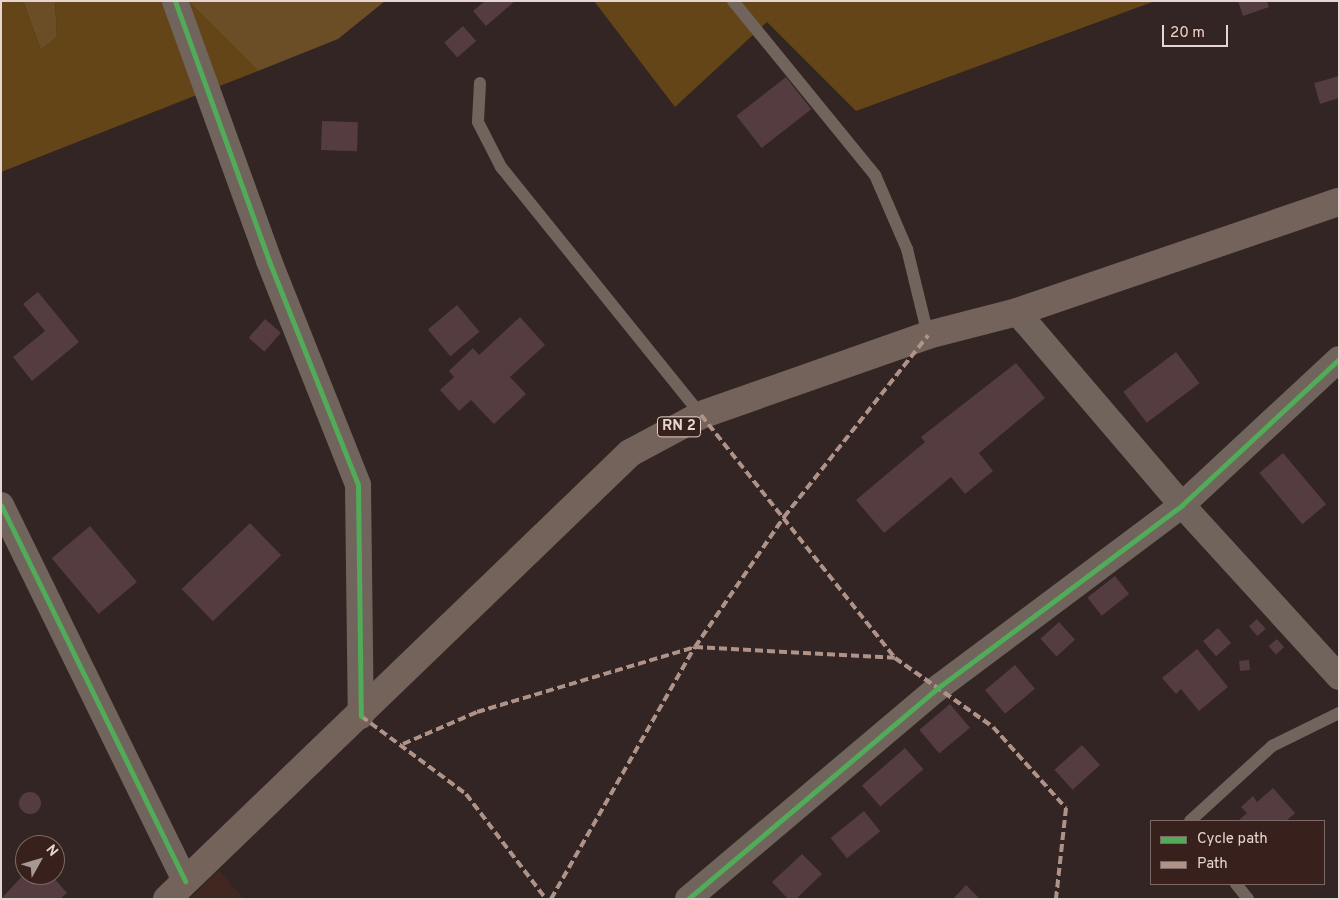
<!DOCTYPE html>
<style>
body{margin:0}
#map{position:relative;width:1340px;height:900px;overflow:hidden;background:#322523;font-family:Overpass,sans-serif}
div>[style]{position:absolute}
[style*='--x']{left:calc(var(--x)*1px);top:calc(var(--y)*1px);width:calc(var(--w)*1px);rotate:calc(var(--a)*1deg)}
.built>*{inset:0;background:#422721}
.green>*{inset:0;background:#634518}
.forest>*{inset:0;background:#6b4e25}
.building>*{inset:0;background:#543c40;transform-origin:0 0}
.round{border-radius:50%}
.lane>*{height:12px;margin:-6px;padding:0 6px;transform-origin:6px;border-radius:6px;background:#70645d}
.street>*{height:26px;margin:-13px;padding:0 13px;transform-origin:13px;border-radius:13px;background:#70645d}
.primary>*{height:28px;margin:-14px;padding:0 14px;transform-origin:14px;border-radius:14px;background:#73635b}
.quiet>*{height:4px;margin-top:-2px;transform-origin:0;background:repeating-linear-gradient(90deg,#af9288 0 8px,transparent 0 12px)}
.cycleway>*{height:5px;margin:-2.5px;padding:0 2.5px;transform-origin:2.5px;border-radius:2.5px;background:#51ab58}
span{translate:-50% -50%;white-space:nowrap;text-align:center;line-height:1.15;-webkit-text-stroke:4px #38211d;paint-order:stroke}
.shield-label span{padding:1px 4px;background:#38211d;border:1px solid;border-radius:4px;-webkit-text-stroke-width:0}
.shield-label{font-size:15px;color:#e5d6d3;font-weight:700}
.frame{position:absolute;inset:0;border:2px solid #e5d6d3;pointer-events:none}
.legend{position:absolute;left:1150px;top:820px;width:175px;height:65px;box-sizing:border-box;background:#38211d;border:1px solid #7d6966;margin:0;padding:6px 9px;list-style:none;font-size:15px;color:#e5d6d3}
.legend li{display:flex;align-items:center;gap:10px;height:25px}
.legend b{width:25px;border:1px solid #7d6966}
.north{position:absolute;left:15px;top:835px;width:50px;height:50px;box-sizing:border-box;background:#38211d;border:1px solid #7d6966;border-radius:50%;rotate:51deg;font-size:14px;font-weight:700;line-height:20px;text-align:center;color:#e5d6d3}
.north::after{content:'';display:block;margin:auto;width:18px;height:22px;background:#a69895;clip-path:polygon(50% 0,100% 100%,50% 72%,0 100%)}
.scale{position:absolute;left:1162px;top:25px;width:66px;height:22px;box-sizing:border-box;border:2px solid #e5d6d3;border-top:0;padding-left:6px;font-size:15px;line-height:18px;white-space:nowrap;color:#e5d6d3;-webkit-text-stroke:4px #38211d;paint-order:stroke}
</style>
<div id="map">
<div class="built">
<i style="clip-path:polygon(219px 871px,244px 899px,189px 899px)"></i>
</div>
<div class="green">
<i style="clip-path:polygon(1px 1px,23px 1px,41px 50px,57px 37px,55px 1px,188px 1px,258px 71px,1px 172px)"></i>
<i style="clip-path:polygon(594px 1px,1155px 1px,856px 111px,767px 22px,675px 107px)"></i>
</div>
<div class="forest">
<i style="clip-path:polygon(23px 1px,55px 1px,57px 37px,41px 50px)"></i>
<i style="clip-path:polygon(188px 1px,385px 1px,338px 39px,258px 71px)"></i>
</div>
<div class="building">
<i style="clip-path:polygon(485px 1px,515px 1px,486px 26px,473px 11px)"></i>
<i style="clip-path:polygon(1238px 1px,1267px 1px,1269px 7px,1243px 16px)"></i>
<i style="left:463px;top:26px;width:20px;height:25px;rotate:49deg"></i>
<i style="clip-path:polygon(1339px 76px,1339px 98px,1320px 104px,1314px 83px)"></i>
<i style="left:786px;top:77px;width:41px;height:63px;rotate:52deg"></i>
<i style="left:322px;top:121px;width:36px;height:29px;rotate:2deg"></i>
<i style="clip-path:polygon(38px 292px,79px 342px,32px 381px,13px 357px,45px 331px,23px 304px)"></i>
<i style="left:457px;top:305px;width:35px;height:38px;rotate:50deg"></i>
<i style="clip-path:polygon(520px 317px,545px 345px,510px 377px,526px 394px,494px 424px,471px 400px,459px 411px,440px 390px,454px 377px,449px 371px,473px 348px,479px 355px)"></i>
<i style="left:265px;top:319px;width:21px;height:25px;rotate:41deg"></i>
<i style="left:1176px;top:352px;width:39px;height:66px;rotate:53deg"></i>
<i style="clip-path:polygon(1016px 363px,1045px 398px,979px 453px,993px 471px,965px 494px,951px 477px,884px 533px,856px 500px,925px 442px,921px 437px)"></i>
<i style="left:1283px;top:453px;width:67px;height:31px;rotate:50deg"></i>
<i style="left:250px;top:523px;width:45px;height:95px;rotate:46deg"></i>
<i style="left:90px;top:526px;width:73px;height:50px;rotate:50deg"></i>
<i style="left:1115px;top:576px;width:23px;height:35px;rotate:52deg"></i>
<i style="left:1257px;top:619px;width:13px;height:11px;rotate:48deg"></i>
<i style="left:1059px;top:622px;width:24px;height:25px;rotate:48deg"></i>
<i style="left:1218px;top:628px;width:20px;height:20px;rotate:49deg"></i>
<i style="left:1277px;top:639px;width:11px;height:11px;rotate:49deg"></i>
<i style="clip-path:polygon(1197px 649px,1228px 687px,1199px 711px,1181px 689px,1176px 694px,1162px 678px)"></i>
<i style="left:1249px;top:660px;width:10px;height:10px;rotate:84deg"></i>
<i style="left:1015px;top:665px;width:31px;height:39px;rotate:50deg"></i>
<i style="left:950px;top:704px;width:31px;height:40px;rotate:50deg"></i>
<i style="left:1082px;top:745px;width:27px;height:37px;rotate:48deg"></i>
<i style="left:905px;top:748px;width:28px;height:57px;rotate:49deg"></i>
<i style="clip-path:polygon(1273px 788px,1295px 813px,1286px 821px,1238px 821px,1247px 813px,1241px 807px,1253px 796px,1257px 802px)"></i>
<i class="round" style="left:19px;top:792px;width:22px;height:22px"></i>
<i style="left:864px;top:811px;width:26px;height:43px;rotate:51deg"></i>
<i style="clip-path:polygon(802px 854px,822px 874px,796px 899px,788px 899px,772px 882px)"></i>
<i style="clip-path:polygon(25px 873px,51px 875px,67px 893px,60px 899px,1px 899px)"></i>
<i style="clip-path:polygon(966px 885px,980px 899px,953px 899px)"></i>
</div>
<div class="lane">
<i style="--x:733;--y:1;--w:225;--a:50.8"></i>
<i style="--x:875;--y:175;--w:81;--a:66.6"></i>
<i style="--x:907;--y:249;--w:89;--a:76.3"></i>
<i style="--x:480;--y:83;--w:39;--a:93"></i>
<i style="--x:478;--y:122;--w:51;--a:62.9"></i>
<i style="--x:501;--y:167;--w:319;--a:51.1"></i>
<i style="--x:1190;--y:821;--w:111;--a:-42.4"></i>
<i style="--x:1272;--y:746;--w:75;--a:-26.2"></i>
<i style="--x:1236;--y:884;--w:19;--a:51"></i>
</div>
<div class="street">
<i style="--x:175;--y:1;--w:276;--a:70.1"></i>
<i style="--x:269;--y:261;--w:241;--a:68.3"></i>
<i style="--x:358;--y:485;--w:231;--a:89.3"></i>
<i style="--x:1017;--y:312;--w:254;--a:49.5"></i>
<i style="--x:1182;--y:505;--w:233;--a:47.6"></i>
<i style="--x:1;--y:505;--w:419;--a:63.9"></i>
<i style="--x:688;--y:899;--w:324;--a:-40.2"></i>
<i style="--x:935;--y:690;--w:309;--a:-36.8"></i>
<i style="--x:1182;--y:505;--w:214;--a:-42.9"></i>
</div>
<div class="primary">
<i style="--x:167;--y:899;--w:643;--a:-43.93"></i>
<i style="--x:630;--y:453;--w:81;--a:-28.2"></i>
<i style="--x:701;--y:415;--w:241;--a:-19.4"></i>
<i style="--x:928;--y:335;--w:92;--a:-14.5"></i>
<i style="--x:1017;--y:312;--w:340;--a:-18.9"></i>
</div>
<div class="quiet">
<i style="--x:701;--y:415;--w:311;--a:51.4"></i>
<i style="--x:895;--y:658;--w:120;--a:35.1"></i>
<i style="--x:993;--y:727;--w:109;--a:48"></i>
<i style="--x:1066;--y:808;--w:92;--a:96.3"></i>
<i style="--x:361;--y:716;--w:131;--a:36.6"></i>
<i style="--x:466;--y:794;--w:132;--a:52.7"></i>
<i style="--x:403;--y:744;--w:81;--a:-23.4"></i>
<i style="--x:477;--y:712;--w:227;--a:-16.6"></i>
<i style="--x:695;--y:647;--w:200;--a:3.1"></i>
<i style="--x:551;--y:899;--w:290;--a:-60.3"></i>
<i style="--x:695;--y:647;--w:158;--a:-55.6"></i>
<i style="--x:784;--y:517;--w:232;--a:-51.6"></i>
</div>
<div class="cycleway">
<i style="--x:175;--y:1;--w:276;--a:70.1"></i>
<i style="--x:269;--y:261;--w:241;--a:68.3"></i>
<i style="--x:358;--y:485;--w:231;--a:89.3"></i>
<i style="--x:1;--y:505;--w:419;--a:63.9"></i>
<i style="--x:688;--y:899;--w:324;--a:-40.2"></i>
<i style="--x:935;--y:690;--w:309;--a:-36.8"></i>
<i style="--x:1182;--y:505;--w:214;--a:-42.9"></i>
</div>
<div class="shield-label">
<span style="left:679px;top:427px">RN 2</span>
</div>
<div class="frame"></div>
<ul class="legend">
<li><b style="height:6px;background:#51ab58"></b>Cycle path</li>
<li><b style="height:6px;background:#af9288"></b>Path</li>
</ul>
<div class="north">N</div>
<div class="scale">20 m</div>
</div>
